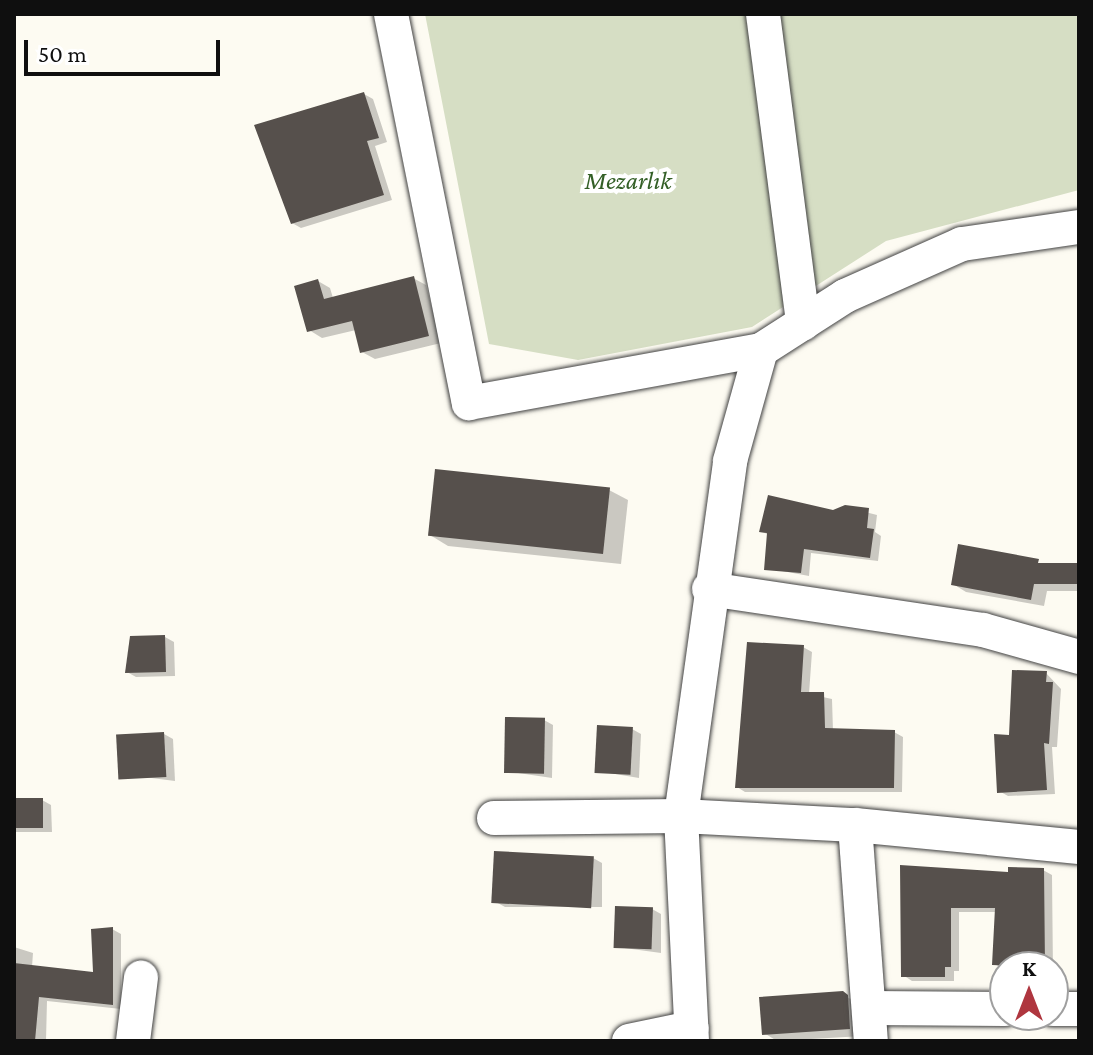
<!DOCTYPE html>
<meta charset="utf-8">
<style>
body{margin:0}
#map{position:relative;width:1093px;height:1055px;overflow:hidden;background:#fdfbf2;font-family:"Crimson Pro",serif}
div>[style]{position:absolute}
[style*='--x']{left:calc(var(--x)*1px);top:calc(var(--y)*1px);width:calc(var(--w)*1px);rotate:calc(var(--a)*1deg)}
.cemetery>*{inset:0;background:#d6dec4}
.shadow>*{inset:0;background:#0003}
.building>*{inset:0;background:#56504c;transform-origin:0 0}
.roads{filter:drop-shadow(0 0 2px #424242) drop-shadow(0 0 2px #424242)}
.minor>*{height:34px;margin:-17px;padding:0 17px;transform-origin:17px;border-radius:17px;background:#fff}
span{translate:-50% -50%;white-space:nowrap;text-align:center;line-height:1.15;-webkit-text-stroke:8px #fff;paint-order:stroke}
.park-label{font-size:26px;color:#335f26;font-style:italic}
.frame{position:absolute;inset:0;border:16px solid #0f0f0f;pointer-events:none}
.north{position:absolute;left:989px;top:951px;width:80px;height:80px;box-sizing:border-box;background:#fff;border:2px solid #9f9f9f;border-radius:50%;rotate:0deg;font-size:22px;font-weight:700;line-height:32px;text-align:center;color:#0f0f0f}
.north::after{content:'';display:block;margin:auto;width:28px;height:36px;background:#af363f;clip-path:polygon(50% 0,100% 100%,50% 72%,0 100%)}
.scale{position:absolute;left:24px;top:40px;width:196px;height:36px;box-sizing:border-box;border:4px solid #0f0f0f;border-top:0;padding-left:10px;font-size:24px;line-height:28px;white-space:nowrap;color:#0f0f0f;-webkit-text-stroke:6px #fff;paint-order:stroke}
</style>
<div id="map">
<div class="cemetery">
<i style="clip-path:polygon(425px 14px,1079px 14px,1079px 190px,886px 241px,752px 327px,578px 360px,489px 344px)"></i>
</div>
<div class="shadow">
<i style="clip-path:polygon(364px 94px,373px 99px,387px 142px,375px 146px,392px 200px,301px 228px,292px 223px)"></i>
<i style="clip-path:polygon(413px 278px,426px 285px,441px 343px,375px 359px,362px 352px,356px 330px,322px 338px,309px 330px,318px 281px,330px 288px,333px 298px)"></i>
<i style="clip-path:polygon(609px 490px,628px 500px,621px 564px,448px 546px,430px 535px)"></i>
<i style="clip-path:polygon(846px 507px,877px 515px,875px 532px,881px 536px,878px 561px,811px 553px,809px 576px,766px 568px,769px 535px,761px 531px)"></i>
<i style="clip-path:polygon(960px 546px,1046px 565px,1077px 565px,1079px 591px,1047px 591px,1044px 606px,966px 592px,953px 584px)"></i>
<i style="clip-path:polygon(165px 637px,174px 642px,175px 676px,136px 677px,127px 672px)"></i>
<i style="clip-path:polygon(803px 647px,812px 652px,809px 694px,832px 699px,833px 731px,894px 732px,903px 737px,902px 792px,745px 792px,737px 787px)"></i>
<i style="clip-path:polygon(1046px 673px,1061px 689px,1057px 747px,1052px 747px,1055px 794px,1008px 796px,999px 791px,1011px 738px)"></i>
<i style="clip-path:polygon(544px 720px,553px 725px,552px 778px,505px 771px)"></i>
<i style="clip-path:polygon(632px 729px,641px 734px,639px 778px,597px 771px)"></i>
<i style="clip-path:polygon(164px 734px,173px 739px,175px 781px,120px 774px)"></i>
<i style="clip-path:polygon(42px 800px,51px 805px,52px 832px,14px 832px,14px 801px)"></i>
<i style="clip-path:polygon(593px 858px,602px 863px,602px 907px,505px 907px,496px 902px)"></i>
<i style="clip-path:polygon(902px 868px,1010px 874px,1043px 870px,1052px 875px,1053px 972px,1053px 967px,1005px 969px,994px 964px,997px 912px,959px 912px,959px 971px,954px 971px,954px 981px,912px 981px,903px 975px)"></i>
<i style="clip-path:polygon(652px 909px,661px 914px,661px 953px,617px 947px)"></i>
<i style="clip-path:polygon(112px 929px,121px 934px,121px 1009px,47px 1001px,46px 1041px,14px 1041px,14px 947px,33px 953px,32px 967px,95px 974px)"></i>
<i style="clip-path:polygon(847px 997px,861px 1005px,863px 1036px,777px 1041px,764px 1033px)"></i>
</div>
<div class="building">
<i style="clip-path:polygon(364px 92px,379px 138px,367px 141px,384px 195px,291px 224px,254px 125px)"></i>
<i style="clip-path:polygon(414px 276px,429px 336px,360px 353px,352px 321px,307px 332px,294px 286px,318px 279px,324px 299px)"></i>
<i style="left:435px;top:469px;width:176px;height:67px;rotate:6deg"></i>
<i style="clip-path:polygon(768px 495px,833px 510px,845px 505px,869px 508px,867px 528px,874px 529px,870px 558px,804px 549px,801px 573px,764px 570px,767px 533px,759px 532px)"></i>
<i style="clip-path:polygon(958px 544px,1039px 559px,1038px 563px,1077px 563px,1077px 584px,1034px 584px,1031px 600px,951px 585px)"></i>
<i style="clip-path:polygon(165px 635px,166px 672px,125px 673px,130px 636px)"></i>
<i style="clip-path:polygon(747px 642px,804px 645px,801px 692px,824px 692px,825px 728px,895px 730px,894px 788px,735px 788px)"></i>
<i style="clip-path:polygon(1012px 670px,1047px 671px,1046px 682px,1053px 682px,1049px 744px,1044px 743px,1047px 790px,997px 793px,994px 734px,1009px 735px)"></i>
<i style="left:505px;top:717px;width:40px;height:56px;rotate:1deg"></i>
<i style="left:597px;top:725px;width:36px;height:48px;rotate:3deg"></i>
<i style="left:164px;top:732px;width:45px;height:48px;rotate:87deg"></i>
<i style="left:43px;top:798px;width:30px;height:29px;rotate:90deg"></i>
<i style="left:494px;top:851px;width:100px;height:52px;rotate:3deg"></i>
<i style="clip-path:polygon(900px 865px,1008px 872px,1008px 867px,1044px 868px,1045px 967px,992px 965px,995px 908px,951px 908px,951px 967px,945px 967px,945px 977px,901px 977px)"></i>
<i style="left:615px;top:906px;width:38px;height:42px;rotate:2deg"></i>
<i style="clip-path:polygon(113px 927px,113px 1005px,39px 997px,35px 1041px,14px 1041px,14px 963px,93px 972px,91px 929px)"></i>
<i style="clip-path:polygon(843px 991px,848px 995px,850px 1029px,762px 1035px,759px 997px)"></i>
</div>
<div class="roads">
<div class="minor">
<i style="--x:391;--y:14;--w:397;--a:78.7"></i>
<i style="--x:469;--y:403;--w:297;--a:-10.3"></i>
<i style="--x:761;--y:350;--w:100;--a:-32.7"></i>
<i style="--x:845;--y:296;--w:128;--a:-24"></i>
<i style="--x:962;--y:244;--w:118;--a:-8.3"></i>
<i style="--x:763;--y:14;--w:312;--a:82.6"></i>
<i style="--x:709;--y:589;--w:277;--a:8.5"></i>
<i style="--x:983;--y:630;--w:100;--a:15.7"></i>
<i style="--x:494;--y:818;--w:187;--a:-0.6"></i>
<i style="--x:681;--y:816;--w:174;--a:3"></i>
<i style="--x:855;--y:825;--w:225;--a:5.6"></i>
<i style="--x:855;--y:825;--w:217;--a:85.8"></i>
<i style="--x:870;--y:1008;--w:135;--a:0.4"></i>
<i style="--x:1053;--y:1009;--w:26;--a:0"></i>
<i style="--x:133;--y:1041;--w:64;--a:-82.8"></i>
<i style="--x:629;--y:1041;--w:64;--a:-11.7"></i>
<i style="--x:692;--y:1041;--w:225;--a:-92.8"></i>
<i style="--x:681;--y:816;--w:358;--a:-82.1"></i>
<i style="--x:730;--y:461;--w:115;--a:-74.4"></i>
</div>
</div>
<div class="park-label">
<span style="left:628px;top:181px">Mezarlık</span>
</div>
<div class="frame"></div>
<div class="north">K</div>
<div class="scale">50 m</div>
</div>
